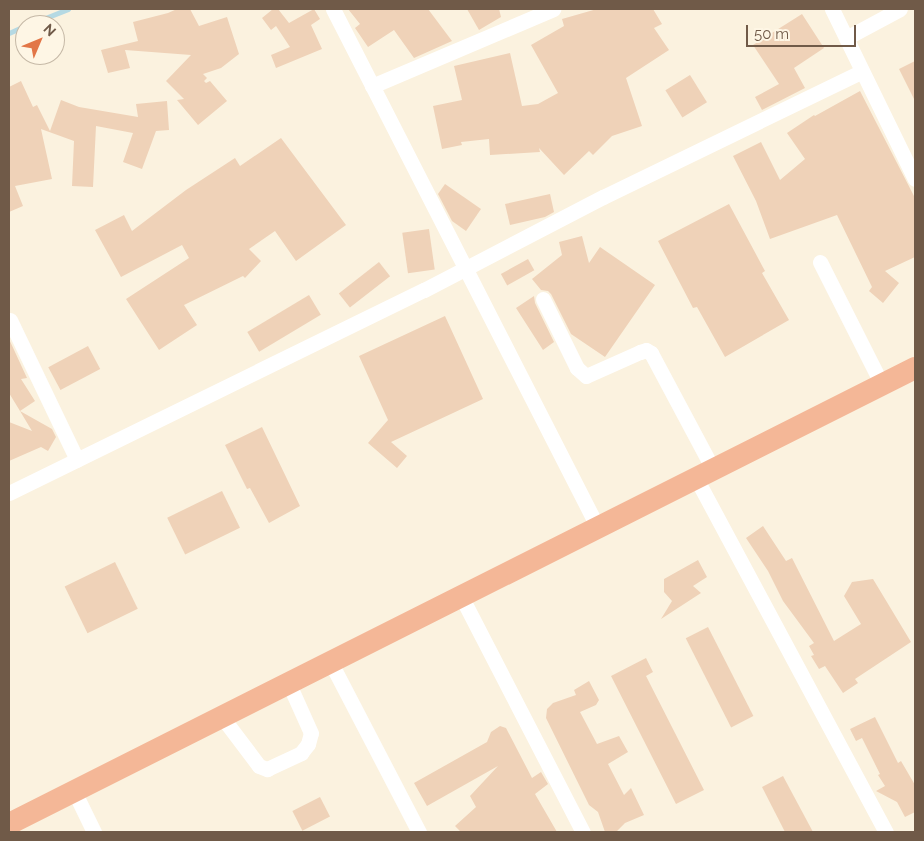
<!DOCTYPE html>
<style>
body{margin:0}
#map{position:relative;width:924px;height:841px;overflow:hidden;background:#fbf2df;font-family:Raleway,sans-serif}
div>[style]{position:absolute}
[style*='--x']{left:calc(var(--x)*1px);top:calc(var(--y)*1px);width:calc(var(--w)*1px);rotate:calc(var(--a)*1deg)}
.stream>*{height:4.5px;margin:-2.25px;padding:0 2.25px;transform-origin:2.25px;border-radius:2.25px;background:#b5d9e3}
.building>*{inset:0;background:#efd2b8;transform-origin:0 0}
.minor>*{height:15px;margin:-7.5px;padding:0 7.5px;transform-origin:7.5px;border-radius:7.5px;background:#fff}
.highway>*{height:22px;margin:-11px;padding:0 11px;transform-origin:11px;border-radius:11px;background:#f4b797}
span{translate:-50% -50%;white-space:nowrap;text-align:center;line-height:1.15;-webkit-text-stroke:4px #fef6e5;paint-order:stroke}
.frame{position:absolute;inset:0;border:10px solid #705a48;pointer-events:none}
.north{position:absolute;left:15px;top:15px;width:50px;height:50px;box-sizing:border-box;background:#fef6e5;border:1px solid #c5b8a6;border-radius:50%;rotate:45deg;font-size:14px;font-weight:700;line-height:20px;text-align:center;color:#705a48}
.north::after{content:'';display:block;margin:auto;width:18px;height:22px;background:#e27647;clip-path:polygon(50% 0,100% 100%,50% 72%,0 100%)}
.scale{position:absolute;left:746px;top:25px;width:110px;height:22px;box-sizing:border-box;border:2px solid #705a48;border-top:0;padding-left:6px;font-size:15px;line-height:18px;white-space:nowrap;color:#705a48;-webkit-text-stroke:4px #fef6e5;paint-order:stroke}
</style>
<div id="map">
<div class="stream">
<i style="--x:28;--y:25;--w:43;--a:-21.8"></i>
<i style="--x:9;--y:33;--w:17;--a:-24"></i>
</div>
<div class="building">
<i style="clip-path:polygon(177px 9px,190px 9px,199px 26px,227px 17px,239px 54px,221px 68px,203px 74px,207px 78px,204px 81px,206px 83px,210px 81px,227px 101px,198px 125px,177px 100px,184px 99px,166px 81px,191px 55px,125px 50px,130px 68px,108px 73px,101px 50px,138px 41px,133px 22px,168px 13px)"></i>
<i style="clip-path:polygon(273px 9px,278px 9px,289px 23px,314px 9px,320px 19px,311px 25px,322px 49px,276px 68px,271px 55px,290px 47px,276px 26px,271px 30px,262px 18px)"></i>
<i style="clip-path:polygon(348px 9px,428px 9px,452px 41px,414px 58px,394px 30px,368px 47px,355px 28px,360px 24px)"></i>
<i style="clip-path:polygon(467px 9px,499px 9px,501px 17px,479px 30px)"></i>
<i style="clip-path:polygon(597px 9px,653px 9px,662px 24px,654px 28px,669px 50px,626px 78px,642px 126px,612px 136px,593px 155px,589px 151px,564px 175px,539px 148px,540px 152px,490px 155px,489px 139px,461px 142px,462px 145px,442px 149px,433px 106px,462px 100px,454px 66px,510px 53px,522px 106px,538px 104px,558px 93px,531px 45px,564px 26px,562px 19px)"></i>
<i style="clip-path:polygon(802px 14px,824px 48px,794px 68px,805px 88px,762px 110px,755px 97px,779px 84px,753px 45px)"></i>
<i style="clip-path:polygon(915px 61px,915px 101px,899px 69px)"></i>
<i style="left:690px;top:75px;width:32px;height:29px;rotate:58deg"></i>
<i style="clip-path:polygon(21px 81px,33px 107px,37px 105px,50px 131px,61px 100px,79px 107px,138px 117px,136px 104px,167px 101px,169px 130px,156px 131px,142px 169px,123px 162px,133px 133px,96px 126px,93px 187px,72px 186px,74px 141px,41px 129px,52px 179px,15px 186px,23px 206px,9px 212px,9px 87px)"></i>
<i style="clip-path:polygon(860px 91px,915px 198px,915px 257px,885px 271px,899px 283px,883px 303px,869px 291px,872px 287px,837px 215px,770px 239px,756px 201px,733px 156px,761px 142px,780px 180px,805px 159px,787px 133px,814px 115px,815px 116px)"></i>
<i style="clip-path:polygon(281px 138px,346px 225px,296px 261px,275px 231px,249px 249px,261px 261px,245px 278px,243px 276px,184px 305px,197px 325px,159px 350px,126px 299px,189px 258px,182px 245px,121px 277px,95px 230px,124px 215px,132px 231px,186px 190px,235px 158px,240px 166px)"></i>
<i style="clip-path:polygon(445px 184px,481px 209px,466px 231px,452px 221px,438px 194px)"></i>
<i style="clip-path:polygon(550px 194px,554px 212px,545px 217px,510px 225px,505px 204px)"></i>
<i style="clip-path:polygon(729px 204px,765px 271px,762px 273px,789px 320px,725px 357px,697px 307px,693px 308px,658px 241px)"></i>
<i style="left:429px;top:229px;width:41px;height:27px;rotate:82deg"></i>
<i style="clip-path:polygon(582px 236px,589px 263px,600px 247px,655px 285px,605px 357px,571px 334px,551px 294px,548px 291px,541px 290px,532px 279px,562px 255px,559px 242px)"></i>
<i style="left:528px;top:259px;width:13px;height:31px;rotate:61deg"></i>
<i style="left:379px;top:262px;width:18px;height:51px;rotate:52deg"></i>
<i style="left:309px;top:295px;width:23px;height:72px;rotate:59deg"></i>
<i style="clip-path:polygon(534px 296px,535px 303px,554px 342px,543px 350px,516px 308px)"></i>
<i style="clip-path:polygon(445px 316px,483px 399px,391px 442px,407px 456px,397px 468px,368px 443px,388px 420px,359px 356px)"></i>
<i style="clip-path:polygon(9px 339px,27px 378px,21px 379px,35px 401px,20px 411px,9px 393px)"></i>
<i style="left:88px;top:346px;width:26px;height:45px;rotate:62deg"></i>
<i style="clip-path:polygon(20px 411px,52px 429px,56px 437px,48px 451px,41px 447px,9px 461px,9px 422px,32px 431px)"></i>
<i style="clip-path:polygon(262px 427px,300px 506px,269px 523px,250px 488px,247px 489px,225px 445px)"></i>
<i style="left:222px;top:491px;width:41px;height:61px;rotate:64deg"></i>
<i style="clip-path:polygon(763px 526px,786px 561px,792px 558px,834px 641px,861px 624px,844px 596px,852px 582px,873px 579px,911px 642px,855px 679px,858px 683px,843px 693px,825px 666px,819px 669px,811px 656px,814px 655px,809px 646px,814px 643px,783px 601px,768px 571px,746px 538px)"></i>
<i style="clip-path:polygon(698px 560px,707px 577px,693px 586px,701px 593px,661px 619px,672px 601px,664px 592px,664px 579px)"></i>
<i style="left:115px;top:562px;width:52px;height:56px;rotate:64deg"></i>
<i style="left:708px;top:627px;width:100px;height:25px;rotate:63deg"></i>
<i style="clip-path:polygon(646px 658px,653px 672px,646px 676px,704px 790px,676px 804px,611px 676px)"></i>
<i style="clip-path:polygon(589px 681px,599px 700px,596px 705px,580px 712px,597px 744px,619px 736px,628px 752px,608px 764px,624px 795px,631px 788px,644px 815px,625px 823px,616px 832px,605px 832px,598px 812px,589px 805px,546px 718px,547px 709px,553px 703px,576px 695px,574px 690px)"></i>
<i style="clip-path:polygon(875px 717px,898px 763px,901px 761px,915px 785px,915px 812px,905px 817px,897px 802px,876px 791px,885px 786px,878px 775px,880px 774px,862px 738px,856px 741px,850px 729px)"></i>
<i style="clip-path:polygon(500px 726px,506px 728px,532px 778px,541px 772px,548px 784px,535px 794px,557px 832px,461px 832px,455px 826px,476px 807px,470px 796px,498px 766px,427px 806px,414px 783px,487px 742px,491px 732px)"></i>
<i style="clip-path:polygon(783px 776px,813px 832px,785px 832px,762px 787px)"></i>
<i style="left:320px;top:797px;width:22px;height:31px;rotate:63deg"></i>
</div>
<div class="minor">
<i style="--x:333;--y:9;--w:583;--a:62.95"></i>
<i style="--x:832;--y:9;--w:189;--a:64"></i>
<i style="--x:846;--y:38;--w:61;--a:-28.2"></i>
<i style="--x:372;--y:86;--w:197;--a:-23"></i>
<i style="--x:820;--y:262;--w:138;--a:63.2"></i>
<i style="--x:543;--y:299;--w:77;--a:63.8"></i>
<i style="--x:577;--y:368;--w:12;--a:42"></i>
<i style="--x:586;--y:376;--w:59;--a:-24"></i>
<i style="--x:640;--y:352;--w:6;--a:-18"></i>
<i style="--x:646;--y:350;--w:6;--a:31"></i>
<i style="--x:651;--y:353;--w:132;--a:61.9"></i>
<i style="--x:10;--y:320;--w:155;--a:64.4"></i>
<i style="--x:696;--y:478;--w:402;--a:61.8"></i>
<i style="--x:9;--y:493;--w:462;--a:-26.1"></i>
<i style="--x:424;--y:290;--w:202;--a:-27.5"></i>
<i style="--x:603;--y:197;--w:287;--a:-25.9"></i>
<i style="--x:461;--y:596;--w:266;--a:62.7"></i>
<i style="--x:331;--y:663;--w:191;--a:62.5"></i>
<i style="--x:222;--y:717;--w:61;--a:52.9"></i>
<i style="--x:259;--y:766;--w:9;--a:21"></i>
<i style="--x:267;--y:769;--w:38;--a:-25"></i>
<i style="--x:301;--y:753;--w:11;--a:-52"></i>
<i style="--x:308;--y:744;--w:11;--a:-75"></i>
<i style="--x:311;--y:733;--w:54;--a:-114.2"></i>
<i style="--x:74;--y:791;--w:46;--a:64"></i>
</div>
<div class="highway">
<i style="--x:9;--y:824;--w:1014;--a:-26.72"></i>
</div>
<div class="frame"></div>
<div class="north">N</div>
<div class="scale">50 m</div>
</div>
